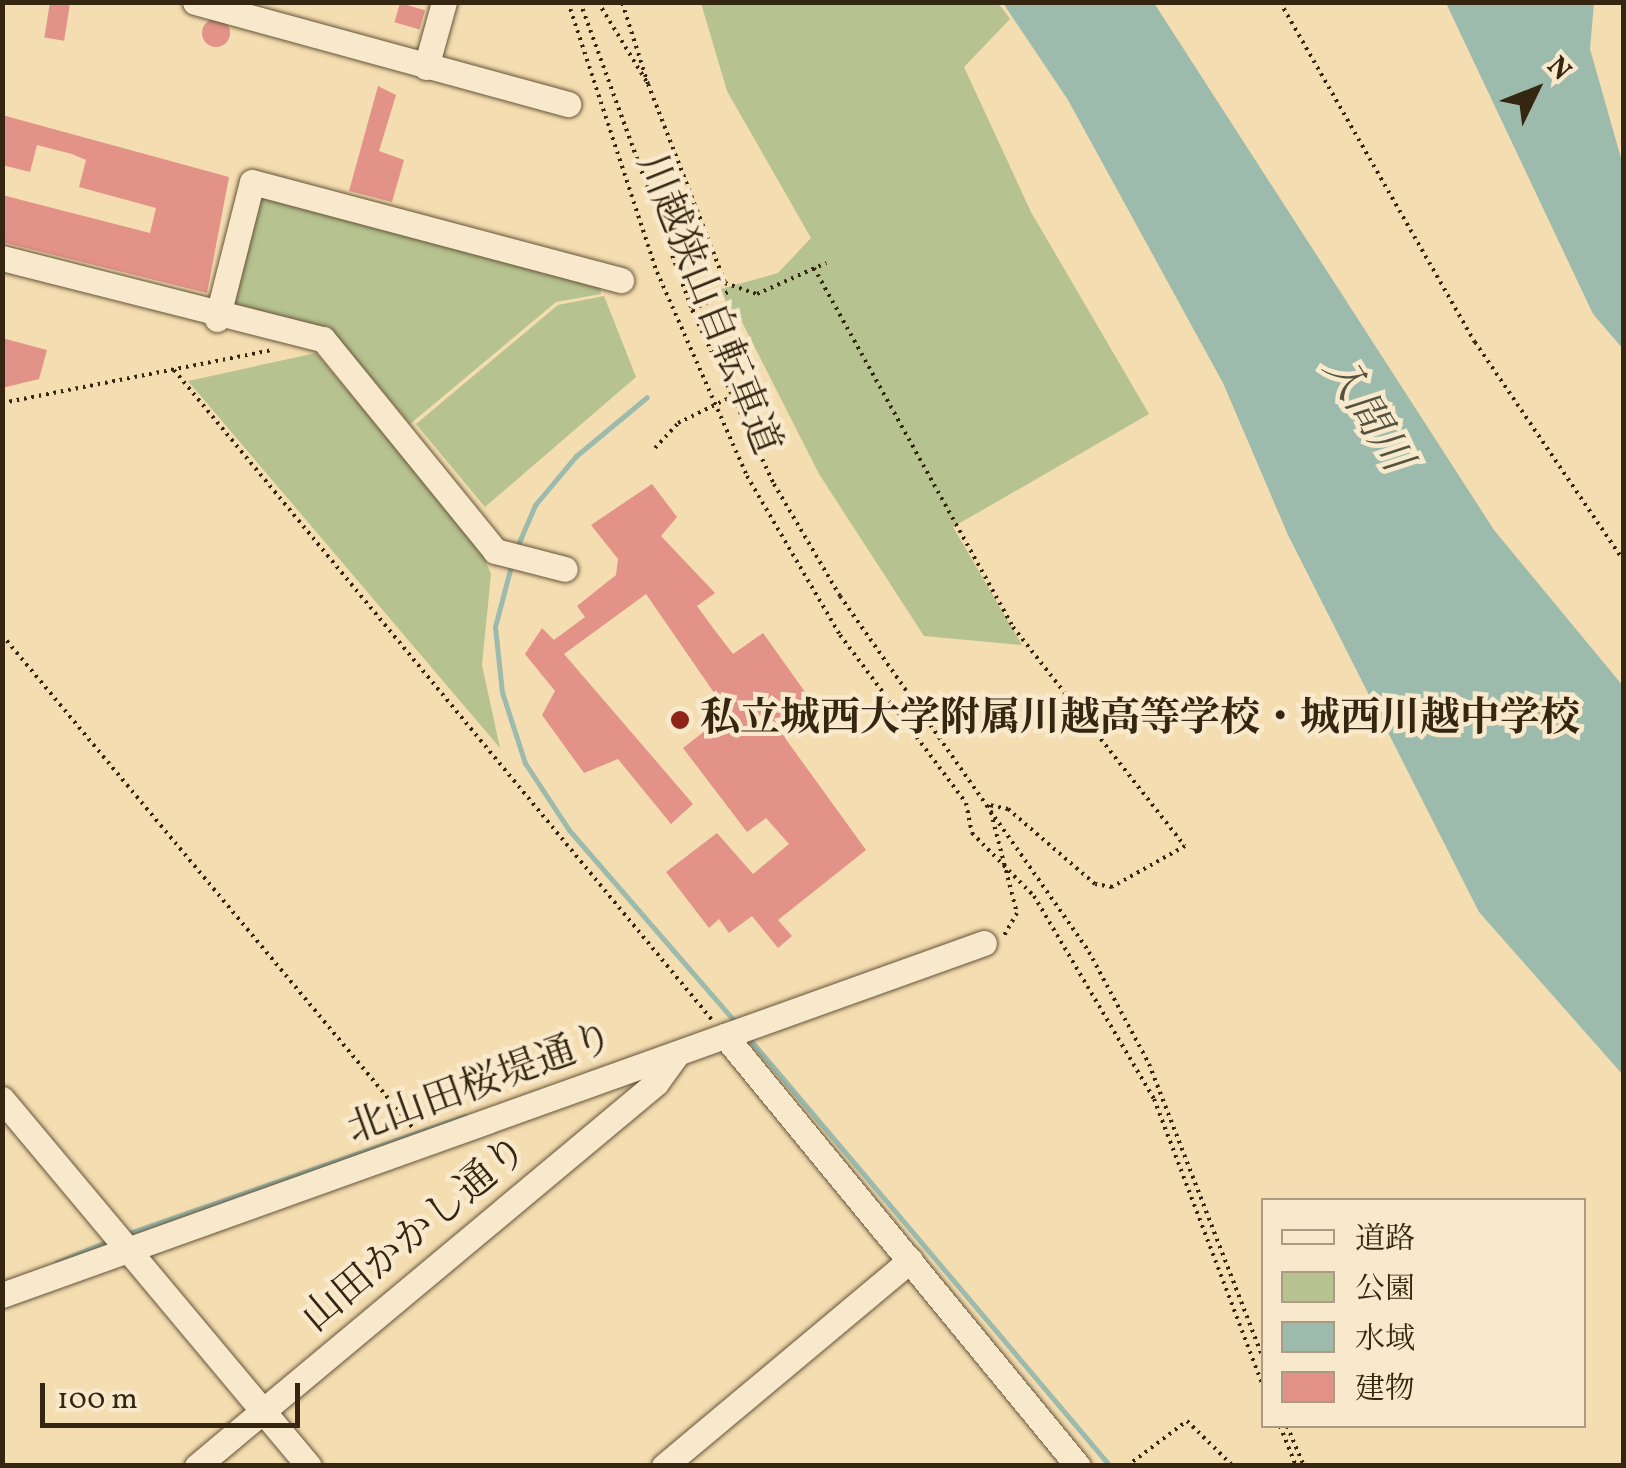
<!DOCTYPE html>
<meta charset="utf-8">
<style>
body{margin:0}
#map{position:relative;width:1626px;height:1468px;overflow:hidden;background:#f4ddb0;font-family:Vollkorn,"Noto Serif JP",serif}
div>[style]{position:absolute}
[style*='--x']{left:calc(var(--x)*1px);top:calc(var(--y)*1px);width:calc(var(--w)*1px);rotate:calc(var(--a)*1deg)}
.green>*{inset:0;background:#b6c28f}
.water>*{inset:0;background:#9cbbad}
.stream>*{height:5px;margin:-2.5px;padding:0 2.5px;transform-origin:2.5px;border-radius:2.5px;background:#9cbbad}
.building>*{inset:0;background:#e29287;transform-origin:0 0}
.round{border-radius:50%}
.path>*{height:4px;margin-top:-2px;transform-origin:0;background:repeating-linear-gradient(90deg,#352612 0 2.5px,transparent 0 7.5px)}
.roads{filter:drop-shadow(0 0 2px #65543a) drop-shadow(0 0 2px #65543a)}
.minor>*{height:25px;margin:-12.5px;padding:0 12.5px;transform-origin:12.5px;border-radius:12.5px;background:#f8e9cc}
.dots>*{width:28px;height:28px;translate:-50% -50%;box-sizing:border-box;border:5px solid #f8e9cc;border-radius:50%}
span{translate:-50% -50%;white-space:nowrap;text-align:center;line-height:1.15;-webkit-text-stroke:9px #f8e9cc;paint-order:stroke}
.street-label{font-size:40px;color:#352612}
.poi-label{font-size:40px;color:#352612;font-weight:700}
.left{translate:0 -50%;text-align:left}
.water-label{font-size:42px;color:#545340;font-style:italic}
.frame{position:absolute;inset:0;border:5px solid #352612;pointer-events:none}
.legend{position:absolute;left:1261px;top:1198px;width:325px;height:230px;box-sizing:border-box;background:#f8e9cc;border:2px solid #aa9b82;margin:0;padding:12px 18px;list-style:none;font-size:30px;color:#352612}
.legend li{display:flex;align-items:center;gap:20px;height:50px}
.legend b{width:50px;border:2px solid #aa9b82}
.north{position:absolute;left:1486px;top:40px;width:100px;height:100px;-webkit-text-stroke:8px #f8e9cc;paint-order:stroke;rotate:47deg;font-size:28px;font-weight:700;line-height:40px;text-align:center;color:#352612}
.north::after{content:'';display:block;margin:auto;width:35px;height:45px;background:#352612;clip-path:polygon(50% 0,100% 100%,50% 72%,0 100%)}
.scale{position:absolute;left:40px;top:1383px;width:260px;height:45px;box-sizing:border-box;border:5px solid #352612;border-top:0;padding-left:12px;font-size:30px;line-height:35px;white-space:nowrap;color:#352612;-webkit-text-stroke:8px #f8e9cc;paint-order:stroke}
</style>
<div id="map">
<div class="green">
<i style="clip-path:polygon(701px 3px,998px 3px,1010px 19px,964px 67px,1031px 212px,1149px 414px,953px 527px,1022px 645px,924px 636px,819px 474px,741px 320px,734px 322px,721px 289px,778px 273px,811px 238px,727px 91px)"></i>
<i style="clip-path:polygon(256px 194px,600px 283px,601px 294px,556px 302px,410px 424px,328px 326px,312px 331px,230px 306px)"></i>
<i style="clip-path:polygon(604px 296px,636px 377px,485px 507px,416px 424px,558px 305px)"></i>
<i style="clip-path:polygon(316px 353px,480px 548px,491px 574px,482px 665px,500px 748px,188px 381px)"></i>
</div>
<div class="water">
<i style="clip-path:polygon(1003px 3px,1154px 3px,1494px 530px,1623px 686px,1623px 1075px,1479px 912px,1288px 535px,1223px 383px,1068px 100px)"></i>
<i style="clip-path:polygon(1446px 3px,1594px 3px,1590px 49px,1623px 165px,1623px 349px,1593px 314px)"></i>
</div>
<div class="stream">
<i style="--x:517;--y:547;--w:46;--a:-66.8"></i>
<i style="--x:535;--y:505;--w:64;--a:-50.1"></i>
<i style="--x:576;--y:456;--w:92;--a:-39.7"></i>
<i style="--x:512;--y:562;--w:67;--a:104.7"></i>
<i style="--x:495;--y:627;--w:65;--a:83.9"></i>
<i style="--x:502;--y:692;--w:75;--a:72.1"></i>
<i style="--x:525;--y:763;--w:80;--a:56.7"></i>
<i style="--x:569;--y:830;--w:257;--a:49.1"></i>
<i style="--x:747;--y:1036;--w:563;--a:49.83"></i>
<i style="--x:126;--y:1234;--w:359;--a:-19.2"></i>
<i style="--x:57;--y:1262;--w:58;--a:-22.2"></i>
</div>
<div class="building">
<i style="left:50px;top:2px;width:20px;height:36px;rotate:9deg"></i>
<i style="left:400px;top:3px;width:26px;height:20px;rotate:16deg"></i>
<i class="round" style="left:202px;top:19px;width:28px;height:28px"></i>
<i style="clip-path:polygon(378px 86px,396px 95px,379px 151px,404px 160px,392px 202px,349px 191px)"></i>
<i style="clip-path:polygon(2px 115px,229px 177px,207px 293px,2px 242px,2px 195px,150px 233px,156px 208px,79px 187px,86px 160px,72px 154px,37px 145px,30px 172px,2px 165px)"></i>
<i style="clip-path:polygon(2px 338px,47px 350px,39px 379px,2px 388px)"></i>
<i style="clip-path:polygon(652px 484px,677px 517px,661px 536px,715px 593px,697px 606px,716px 632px,733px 654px,763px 633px,820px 713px,785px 738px,866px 850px,778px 920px,792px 936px,778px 948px,752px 916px,729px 933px,719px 919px,709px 928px,666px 872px,717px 833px,753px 874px,789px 844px,766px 818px,747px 832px,683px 748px,728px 713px,646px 594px,564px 654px,693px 804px,671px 824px,618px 759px,584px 773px,542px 715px,555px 691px,525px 654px,542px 628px,554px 640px,585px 617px,577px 606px,616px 575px,618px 559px,591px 525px)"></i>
</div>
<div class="path">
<i style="--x:568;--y:2;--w:284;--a:71.8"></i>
<i style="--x:657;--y:272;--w:223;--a:66.2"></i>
<i style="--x:747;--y:476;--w:184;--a:59.7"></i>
<i style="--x:840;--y:635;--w:210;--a:53.1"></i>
<i style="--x:966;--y:803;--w:31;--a:79"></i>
<i style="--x:972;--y:833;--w:88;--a:45.5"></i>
<i style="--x:1034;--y:896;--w:236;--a:59.4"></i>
<i style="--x:1154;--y:1099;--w:309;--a:69.2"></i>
<i style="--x:580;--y:2;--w:328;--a:70"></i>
<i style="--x:692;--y:310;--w:192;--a:64.8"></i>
<i style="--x:774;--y:484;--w:130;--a:59.5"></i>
<i style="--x:840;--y:596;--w:434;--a:55"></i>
<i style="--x:1089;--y:952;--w:127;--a:61.8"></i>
<i style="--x:1149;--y:1064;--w:318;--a:68.8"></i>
<i style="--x:598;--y:2;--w:96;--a:58.6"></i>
<i style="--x:648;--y:84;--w:86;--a:-107.6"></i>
<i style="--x:1280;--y:2;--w:392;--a:60.2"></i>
<i style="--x:1475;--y:342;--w:265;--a:55.8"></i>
<i style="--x:648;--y:84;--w:213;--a:68.8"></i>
<i style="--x:725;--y:283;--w:34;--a:19"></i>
<i style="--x:757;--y:294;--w:76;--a:-24.2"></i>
<i style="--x:814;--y:268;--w:410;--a:61"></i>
<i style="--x:1013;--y:627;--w:278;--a:51.9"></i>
<i style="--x:1185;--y:846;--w:84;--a:150.7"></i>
<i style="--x:1112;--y:887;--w:17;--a:-170"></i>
<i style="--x:1095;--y:884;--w:115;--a:-139.2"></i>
<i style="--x:1008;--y:809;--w:19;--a:-168"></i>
<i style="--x:989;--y:805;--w:112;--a:75.5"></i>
<i style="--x:1017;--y:913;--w:28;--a:120"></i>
<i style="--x:692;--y:310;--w:45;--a:-26.6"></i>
<i style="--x:174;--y:370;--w:845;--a:50.38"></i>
<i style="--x:2;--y:403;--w:276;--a:-11.1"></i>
<i style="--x:655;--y:448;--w:34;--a:-47"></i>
<i style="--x:678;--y:423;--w:59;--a:-26.1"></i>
<i style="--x:2;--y:635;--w:642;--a:50.18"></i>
<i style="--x:1280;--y:1426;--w:43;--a:68.2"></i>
<i style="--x:1287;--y:1426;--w:43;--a:67"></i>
<i style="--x:1127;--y:1466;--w:75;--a:-36.9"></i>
<i style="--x:1187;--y:1421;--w:64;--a:44.4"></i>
</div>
<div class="roads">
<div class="minor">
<i style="--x:195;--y:2;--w:387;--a:15.3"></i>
<i style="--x:426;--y:67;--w:67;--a:-74.5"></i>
<i style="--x:2;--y:258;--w:331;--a:14.2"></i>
<i style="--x:323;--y:339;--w:273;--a:50.9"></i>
<i style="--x:495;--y:551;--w:72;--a:14.4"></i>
<i style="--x:217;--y:319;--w:141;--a:-75.7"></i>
<i style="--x:252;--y:182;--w:382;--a:14.9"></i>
<i style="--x:725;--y:1036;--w:556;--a:50.62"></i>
<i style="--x:2;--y:1099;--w:478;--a:50.1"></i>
<i style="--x:2;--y:1295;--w:1043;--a:-19.72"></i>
<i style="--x:197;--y:1466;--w:598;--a:-39.84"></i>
<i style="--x:656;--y:1083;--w:34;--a:-54"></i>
<i style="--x:664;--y:1466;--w:321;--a:-39.9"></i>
</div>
</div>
<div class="dots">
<i style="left:680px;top:720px;background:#8f2418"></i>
</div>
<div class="street-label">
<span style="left:707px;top:305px;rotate:68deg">川越狭山自転車道</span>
<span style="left:481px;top:1085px;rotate:-20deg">北山田桜堤通り</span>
<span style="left:416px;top:1235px;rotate:-40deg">山田かかし通り</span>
</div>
<div class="poi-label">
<span class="left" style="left:700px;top:720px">私立城西大学附属川越高等学校・城西川越中学校</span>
</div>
<div class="water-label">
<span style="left:1365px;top:415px;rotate:58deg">入間川</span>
</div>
<div class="frame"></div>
<ul class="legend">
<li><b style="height:12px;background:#f8e9cc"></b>道路</li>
<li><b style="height:28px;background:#b6c28f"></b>公園</li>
<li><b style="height:28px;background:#9cbbad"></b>水域</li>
<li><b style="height:28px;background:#e29287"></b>建物</li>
</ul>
<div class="north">N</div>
<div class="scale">100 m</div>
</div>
